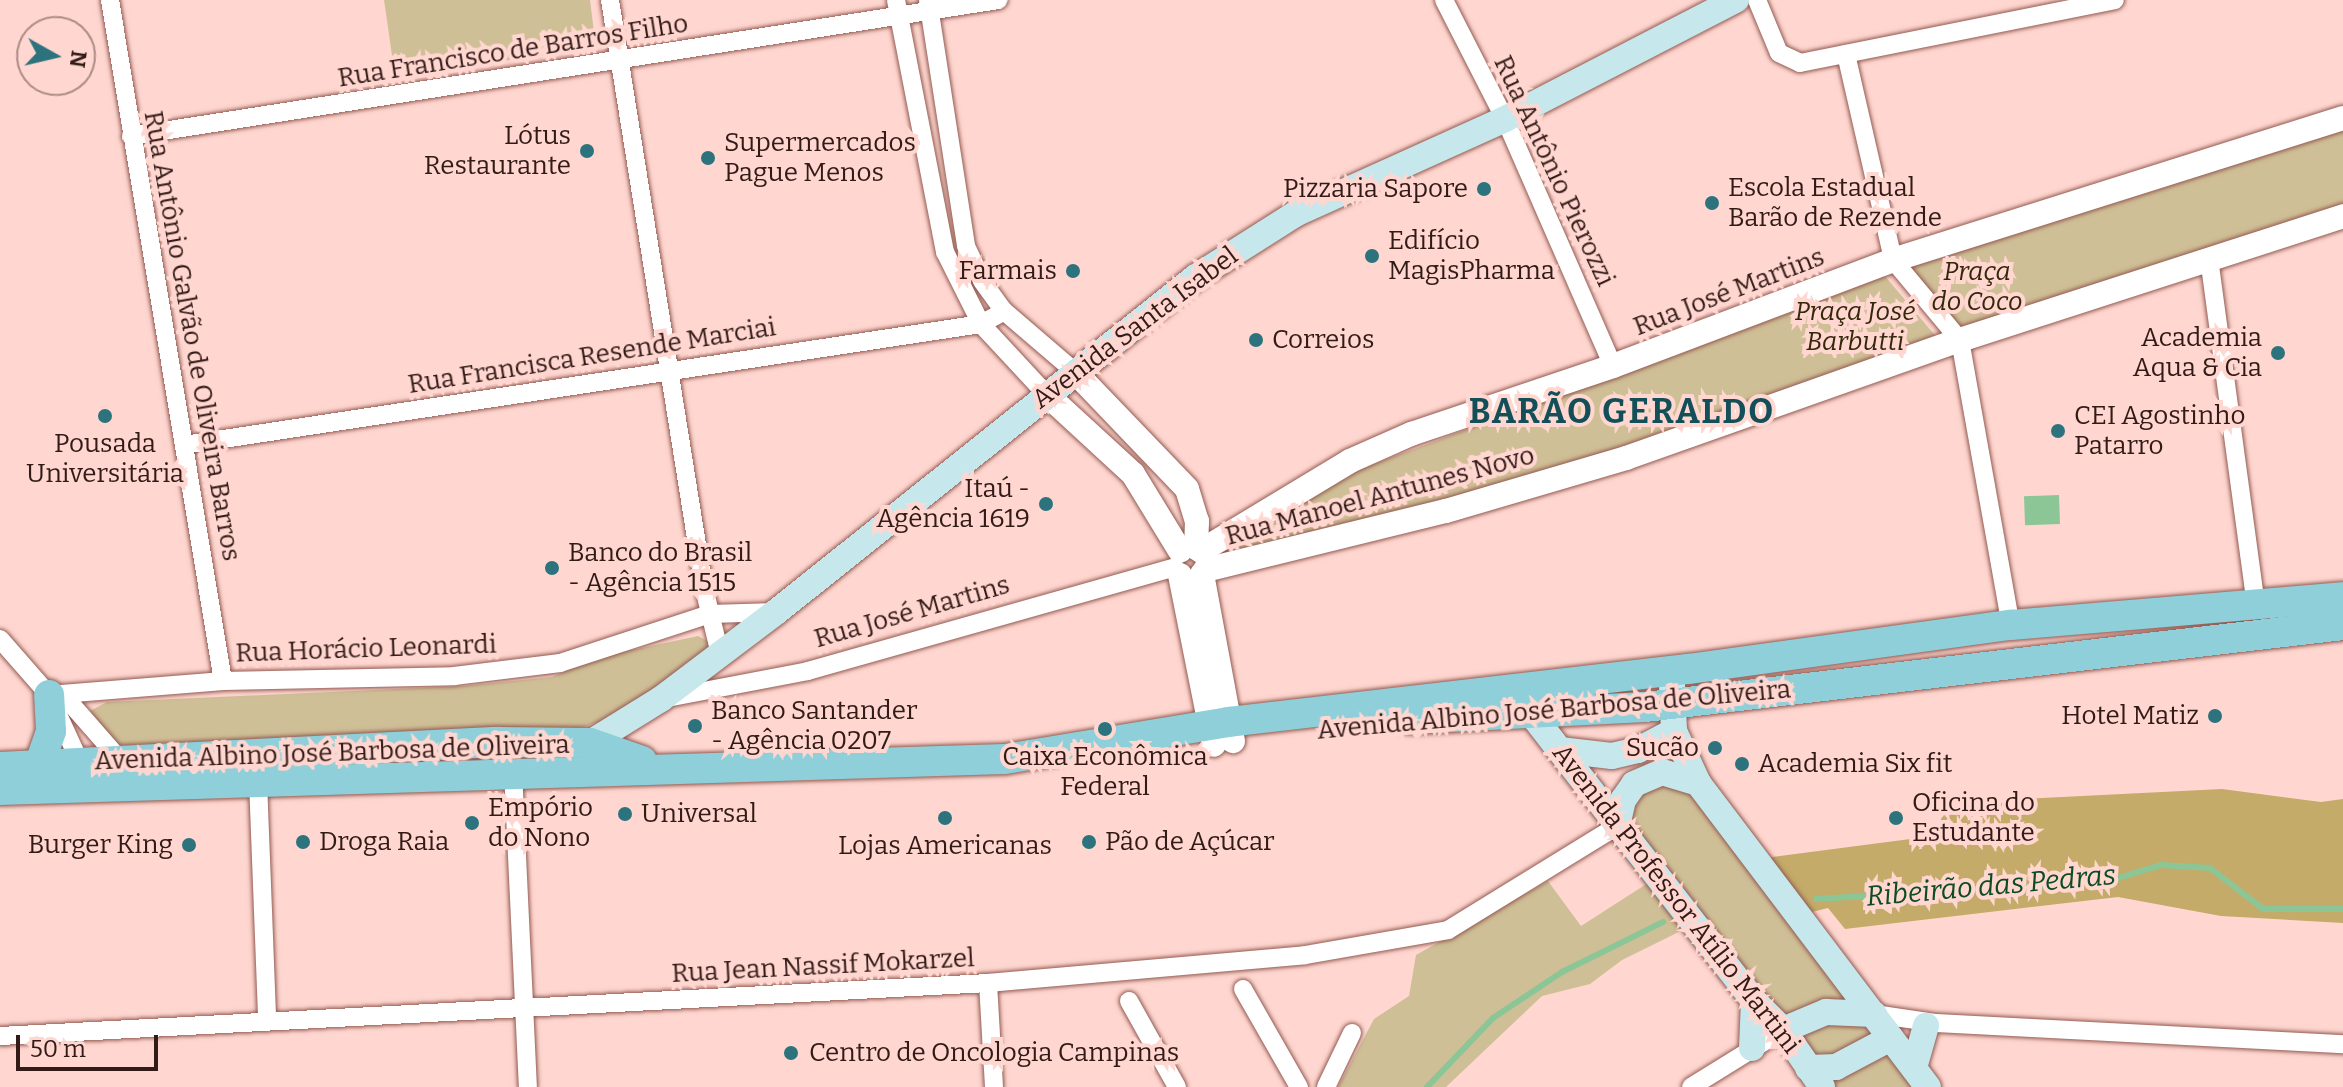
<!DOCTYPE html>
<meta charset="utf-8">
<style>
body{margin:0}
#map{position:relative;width:2343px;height:1087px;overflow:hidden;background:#ffd7d0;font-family:Bitter,serif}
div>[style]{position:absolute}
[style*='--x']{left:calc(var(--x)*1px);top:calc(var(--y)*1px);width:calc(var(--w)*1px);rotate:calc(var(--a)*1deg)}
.green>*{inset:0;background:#cfbf96}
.forest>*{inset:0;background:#c4ab69}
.water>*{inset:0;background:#8cc696;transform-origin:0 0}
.stream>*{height:6px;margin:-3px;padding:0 3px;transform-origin:3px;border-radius:3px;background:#8cc696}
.roads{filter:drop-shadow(0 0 2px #935a51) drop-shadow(0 0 2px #935a51)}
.minor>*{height:18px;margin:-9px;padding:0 9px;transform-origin:9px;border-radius:9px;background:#fff}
.tertiary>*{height:24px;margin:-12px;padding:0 12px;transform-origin:12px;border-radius:12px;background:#fff}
.secondary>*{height:26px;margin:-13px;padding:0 13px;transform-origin:13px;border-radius:13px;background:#c6e7ec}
.primary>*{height:30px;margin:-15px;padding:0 15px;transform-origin:15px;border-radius:15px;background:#8ecfd9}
.dots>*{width:22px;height:22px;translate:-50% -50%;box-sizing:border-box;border:4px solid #ffd7d0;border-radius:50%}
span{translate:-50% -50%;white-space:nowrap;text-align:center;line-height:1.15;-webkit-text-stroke:8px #ffd7d0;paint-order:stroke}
.street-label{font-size:26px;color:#321a17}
.poi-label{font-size:26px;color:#321a17}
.right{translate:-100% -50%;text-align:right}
.left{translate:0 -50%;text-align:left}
.park-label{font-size:26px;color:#332809;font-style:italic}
.water-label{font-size:28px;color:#0b4d21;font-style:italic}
.district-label{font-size:34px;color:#134f58;font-weight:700;letter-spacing:2px}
.north{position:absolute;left:16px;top:16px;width:80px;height:80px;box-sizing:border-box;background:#ffd7d0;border:2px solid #ad8b86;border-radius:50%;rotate:98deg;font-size:22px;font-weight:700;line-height:32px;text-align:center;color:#321a17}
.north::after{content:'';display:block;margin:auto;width:28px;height:36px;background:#2c737e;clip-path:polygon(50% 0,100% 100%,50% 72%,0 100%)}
.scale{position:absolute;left:16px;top:1035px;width:142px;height:36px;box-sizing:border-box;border:4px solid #321a17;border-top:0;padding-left:10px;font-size:24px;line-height:28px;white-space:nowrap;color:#321a17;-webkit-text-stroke:6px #ffd7d0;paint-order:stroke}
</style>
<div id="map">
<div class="green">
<i style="clip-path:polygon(384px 0,590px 0,596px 48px,395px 76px)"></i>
<i style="clip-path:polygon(2343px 123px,2343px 211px,1960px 340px,1902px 265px)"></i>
<i style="clip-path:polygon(1884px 275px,1938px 339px,1710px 419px,1440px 504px,1218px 563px,1213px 551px,1363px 468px)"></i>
<i style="clip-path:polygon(698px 636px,709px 642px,708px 654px,615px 717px,573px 730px,123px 751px,90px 711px,107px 702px,463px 686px,552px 677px,599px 657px)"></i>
<i style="clip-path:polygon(1654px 781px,1697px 790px,1925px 1087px,1833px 1087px,1693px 925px,1622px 960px,1590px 984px,1542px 996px,1446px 1087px,1338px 1087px,1374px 1019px,1409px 996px,1416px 955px,1548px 881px,1581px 926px,1662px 874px,1624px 824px,1628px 804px)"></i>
</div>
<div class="forest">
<i style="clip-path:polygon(2222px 789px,2321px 802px,2343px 799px,2343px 923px,2221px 916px,2118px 897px,1845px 929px,1828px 908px,1808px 913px,1765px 858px,1941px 835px,1941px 803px)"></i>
</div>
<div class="water">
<i style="left:2059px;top:495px;width:29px;height:35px;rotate:88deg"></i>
</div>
<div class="stream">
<i style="--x:1816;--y:899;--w:289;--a:-3.4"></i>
<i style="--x:2105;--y:882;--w:59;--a:-16.9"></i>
<i style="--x:2161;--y:865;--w:49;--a:3.5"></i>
<i style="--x:2210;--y:868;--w:67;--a:37.7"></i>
<i style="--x:2263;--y:909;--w:80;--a:0"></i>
<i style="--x:1427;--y:1087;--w:95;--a:-46.3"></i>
<i style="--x:1493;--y:1018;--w:83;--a:-33.7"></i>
<i style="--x:1562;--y:972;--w:113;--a:-26.3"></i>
</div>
<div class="roads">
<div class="minor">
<i style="--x:110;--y:0;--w:690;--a:80.58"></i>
<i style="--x:610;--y:0;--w:595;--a:80.92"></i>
<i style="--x:704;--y:588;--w:68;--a:76.4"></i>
<i style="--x:896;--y:0;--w:257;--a:79"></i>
<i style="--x:945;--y:252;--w:80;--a:63.4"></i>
<i style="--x:981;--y:324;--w:96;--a:47.1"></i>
<i style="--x:928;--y:0;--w:249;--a:81.2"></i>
<i style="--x:966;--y:246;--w:38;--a:65"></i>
<i style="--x:982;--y:281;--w:37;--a:54"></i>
<i style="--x:1004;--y:311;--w:92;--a:40.6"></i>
<i style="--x:1444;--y:0;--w:134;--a:62.9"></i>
<i style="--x:1505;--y:119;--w:270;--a:66.4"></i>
<i style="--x:1757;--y:0;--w:57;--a:67.5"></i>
<i style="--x:1779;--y:53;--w:23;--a:25"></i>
<i style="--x:1800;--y:63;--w:321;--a:-11.3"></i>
<i style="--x:1846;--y:54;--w:211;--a:77.1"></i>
<i style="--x:1893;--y:260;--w:104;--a:50.1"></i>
<i style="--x:1960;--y:340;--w:290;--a:79.9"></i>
<i style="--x:131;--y:136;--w:878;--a:-8.91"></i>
<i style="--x:2209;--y:258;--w:350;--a:82.3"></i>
<i style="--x:184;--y:445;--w:806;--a:-8.63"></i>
<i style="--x:981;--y:324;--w:26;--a:-29"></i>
<i style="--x:0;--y:639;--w:74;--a:48.8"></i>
<i style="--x:49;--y:695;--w:84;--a:65.3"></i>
<i style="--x:49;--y:695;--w:175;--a:-4.6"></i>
<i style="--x:223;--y:681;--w:231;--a:-1.2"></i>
<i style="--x:454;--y:676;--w:107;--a:-7"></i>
<i style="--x:560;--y:663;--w:158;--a:-18.1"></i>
<i style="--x:710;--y:614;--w:66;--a:-1.7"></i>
<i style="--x:52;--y:696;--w:22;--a:24"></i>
<i style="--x:72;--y:705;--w:74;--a:48.8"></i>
<i style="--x:667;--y:698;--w:144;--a:-10.8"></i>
<i style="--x:808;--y:671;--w:381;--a:-15.8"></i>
<i style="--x:513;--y:771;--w:316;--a:87.3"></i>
<i style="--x:258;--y:781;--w:239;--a:87.8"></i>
<i style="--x:988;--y:983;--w:104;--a:86.7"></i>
<i style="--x:1243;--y:989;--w:113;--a:60.3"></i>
<i style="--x:1129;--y:1001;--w:98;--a:60.8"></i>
<i style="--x:1874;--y:1014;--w:63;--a:8.3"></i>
<i style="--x:1936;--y:1023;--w:408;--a:3"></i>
<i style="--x:0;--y:1036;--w:989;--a:-3.07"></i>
<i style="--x:988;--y:983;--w:318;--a:-5"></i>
<i style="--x:1305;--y:955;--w:145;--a:-9.9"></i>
<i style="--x:1448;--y:930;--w:198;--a:-31.6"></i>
<i style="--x:1326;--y:1087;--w:60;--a:-64.3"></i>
<i style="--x:1691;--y:1087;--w:108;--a:-31.8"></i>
</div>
<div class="tertiary">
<i style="--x:1074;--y:371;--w:163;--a:46.2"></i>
<i style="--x:1187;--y:489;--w:34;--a:73"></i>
<i style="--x:1197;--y:521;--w:27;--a:92"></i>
<i style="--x:1046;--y:394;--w:118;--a:42.6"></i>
<i style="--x:1133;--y:474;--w:90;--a:58.6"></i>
<i style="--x:1201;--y:551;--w:174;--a:-31.1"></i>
<i style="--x:1350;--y:461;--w:67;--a:-23.9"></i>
<i style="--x:1411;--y:434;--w:213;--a:-18.6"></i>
<i style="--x:1613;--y:366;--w:299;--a:-20.7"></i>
<i style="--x:1893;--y:260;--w:472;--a:-17.5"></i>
<i style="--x:1205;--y:570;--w:248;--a:-13.8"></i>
<i style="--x:1446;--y:511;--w:188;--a:-16.4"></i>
<i style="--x:1626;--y:458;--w:354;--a:-19.5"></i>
<i style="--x:1960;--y:340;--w:403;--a:-17.9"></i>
<i style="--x:1202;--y:574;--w:170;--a:79.5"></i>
<i style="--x:1180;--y:575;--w:173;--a:78.7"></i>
</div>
<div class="secondary">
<i style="--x:1672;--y:685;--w:46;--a:87.5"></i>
<i style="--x:1674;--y:731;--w:57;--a:65.2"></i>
<i style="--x:1698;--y:783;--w:381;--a:52.9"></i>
<i style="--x:1530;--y:712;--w:366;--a:52.2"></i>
<i style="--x:1754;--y:1001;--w:41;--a:45"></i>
<i style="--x:1783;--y:1030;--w:69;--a:55.6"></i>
<i style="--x:590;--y:743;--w:84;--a:-31.8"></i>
<i style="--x:661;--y:699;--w:144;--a:-37.1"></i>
<i style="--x:776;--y:612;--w:537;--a:-38.58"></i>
<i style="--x:1196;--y:277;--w:120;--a:-32.4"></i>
<i style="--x:1297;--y:213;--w:228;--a:-24.3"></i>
<i style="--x:1505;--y:119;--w:260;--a:-27.3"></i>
<i style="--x:1560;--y:750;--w:52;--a:6.6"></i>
<i style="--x:1612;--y:756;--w:27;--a:-13"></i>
<i style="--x:1638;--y:750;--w:41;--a:-27.8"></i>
<i style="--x:1617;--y:826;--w:27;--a:-77"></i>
<i style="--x:1623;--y:800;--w:19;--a:-55"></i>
<i style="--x:1634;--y:784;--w:30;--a:-23"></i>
<i style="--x:1662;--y:772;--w:38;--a:17"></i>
<i style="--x:1783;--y:1030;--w:47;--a:-22.7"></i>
<i style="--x:1826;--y:1012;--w:48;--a:2.4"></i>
<i style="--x:1752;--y:1048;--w:47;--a:-87.6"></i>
<i style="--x:1808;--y:1068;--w:28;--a:-2"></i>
<i style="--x:1836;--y:1067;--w:62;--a:-27.8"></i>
<i style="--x:1914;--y:1068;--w:44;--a:-74.1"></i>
</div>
<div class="primary">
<i style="--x:1410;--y:719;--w:235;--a:-2.9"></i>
<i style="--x:1645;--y:707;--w:703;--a:-6.7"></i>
<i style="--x:39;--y:766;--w:37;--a:-71"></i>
<i style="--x:51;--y:731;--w:36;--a:-93"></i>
<i style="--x:0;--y:767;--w:500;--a:-2.9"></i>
<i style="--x:499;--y:742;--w:91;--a:0.6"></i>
<i style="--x:590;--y:743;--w:55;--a:19.1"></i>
<i style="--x:0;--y:790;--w:1005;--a:-1.77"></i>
<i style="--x:1005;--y:759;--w:227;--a:-9.4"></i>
<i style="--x:1229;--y:722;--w:462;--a:-6.6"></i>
<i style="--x:1688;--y:669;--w:326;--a:-7.8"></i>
<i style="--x:2011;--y:625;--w:333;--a:-4.8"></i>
</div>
</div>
<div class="dots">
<i style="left:587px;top:151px;background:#2c737e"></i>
<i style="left:708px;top:158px;background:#2c737e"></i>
<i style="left:1484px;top:189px;background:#2c737e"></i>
<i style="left:1712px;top:203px;background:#2c737e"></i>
<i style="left:1372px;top:256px;background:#2c737e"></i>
<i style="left:1073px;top:271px;background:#2c737e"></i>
<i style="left:1256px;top:340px;background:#2c737e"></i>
<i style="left:2278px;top:353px;background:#2c737e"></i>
<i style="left:105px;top:416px;background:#2c737e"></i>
<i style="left:2058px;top:431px;background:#2c737e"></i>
<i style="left:1046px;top:504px;background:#2c737e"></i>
<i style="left:552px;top:568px;background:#2c737e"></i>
<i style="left:2215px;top:716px;background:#2c737e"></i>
<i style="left:695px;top:726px;background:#2c737e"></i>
<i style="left:1105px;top:729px;background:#2c737e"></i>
<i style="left:1715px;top:748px;background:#2c737e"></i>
<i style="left:1742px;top:764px;background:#2c737e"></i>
<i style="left:625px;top:814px;background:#2c737e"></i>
<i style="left:945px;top:818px;background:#2c737e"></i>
<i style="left:1896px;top:818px;background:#2c737e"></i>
<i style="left:472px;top:823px;background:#2c737e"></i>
<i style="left:303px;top:842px;background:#2c737e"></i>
<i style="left:1089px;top:842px;background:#2c737e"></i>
<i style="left:189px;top:845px;background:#2c737e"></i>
<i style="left:791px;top:1053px;background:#2c737e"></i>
</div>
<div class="street-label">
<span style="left:513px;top:51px;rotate:-9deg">Rua Francisco de Barros Filho</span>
<span style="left:1554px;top:171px;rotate:65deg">Rua Antônio Pierozzi</span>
<span style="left:1729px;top:292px;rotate:-21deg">Rua José Martins</span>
<span style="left:1135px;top:328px;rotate:-37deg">Avenida Santa Isabel</span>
<span style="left:192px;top:336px;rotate:80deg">Rua Antônio Galvão de Oliveira Barros</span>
<span style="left:592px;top:356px;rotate:-9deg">Rua Francisca Resende Marciai</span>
<span style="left:1380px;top:496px;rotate:-15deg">Rua Manoel Antunes Novo</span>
<span style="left:912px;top:612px;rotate:-16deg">Rua José Martins</span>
<span style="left:366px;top:649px;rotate:-2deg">Rua Horácio Leonardi</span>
<span style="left:1554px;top:710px;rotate:-5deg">Avenida Albino José Barbosa de Oliveira</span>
<span style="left:332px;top:753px;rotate:-2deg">Avenida Albino José Barbosa de Oliveira</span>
<span style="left:1676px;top:899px;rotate:52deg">Avenida Professor Atílio Martini</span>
<span style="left:823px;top:966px;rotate:-3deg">Rua Jean Nassif Mokarzel</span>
</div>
<div class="poi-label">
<span class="right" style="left:571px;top:151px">Lótus<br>Restaurante</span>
<span class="left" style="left:724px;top:158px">Supermercados<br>Pague Menos</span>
<span class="left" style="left:1728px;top:203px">Escola Estadual<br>Barão de Rezende</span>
<span class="right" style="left:1468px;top:189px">Pizzaria Sapore</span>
<span class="left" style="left:1388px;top:256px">Edifício<br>MagisPharma</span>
<span class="right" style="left:1057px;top:271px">Farmais</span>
<span class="right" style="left:2262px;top:353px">Academia<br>Aqua &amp; Cia</span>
<span class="left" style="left:1272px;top:340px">Correios</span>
<span class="left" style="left:2074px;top:431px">CEI Agostinho<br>Patarro</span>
<span style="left:105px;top:459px">Pousada<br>Universitária</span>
<span class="right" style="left:1030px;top:504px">Itaú -<br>Agência 1619</span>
<span class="left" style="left:568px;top:568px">Banco do Brasil<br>- Agência 1515</span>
<span class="left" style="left:711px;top:726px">Banco Santander<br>- Agência 0207</span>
<span class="right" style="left:2199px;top:716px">Hotel Matiz</span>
<span class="right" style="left:1699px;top:748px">Sucão</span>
<span style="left:1105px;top:772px">Caixa Econômica<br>Federal</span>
<span class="left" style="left:1758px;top:764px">Academia Six fit</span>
<span class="left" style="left:1912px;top:818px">Oficina do<br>Estudante</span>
<span class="left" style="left:488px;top:823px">Empório<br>do Nono</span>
<span class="left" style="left:641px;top:814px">Universal</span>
<span class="left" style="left:319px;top:842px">Droga Raia</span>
<span class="left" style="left:1105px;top:842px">Pão de Açúcar</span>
<span class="right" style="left:173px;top:845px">Burger King</span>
<span style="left:945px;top:846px">Lojas Americanas</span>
<span class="left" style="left:809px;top:1053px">Centro de Oncologia Campinas</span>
</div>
<div class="park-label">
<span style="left:1977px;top:287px">Praça<br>do Coco</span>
<span style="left:1855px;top:327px">Praça José<br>Barbutti</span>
</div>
<div class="water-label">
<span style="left:1991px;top:886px;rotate:-5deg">Ribeirão das Pedras</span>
</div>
<div class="district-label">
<span style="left:1622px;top:412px">BARÃO GERALDO</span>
</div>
<div class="north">N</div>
<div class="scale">50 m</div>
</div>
